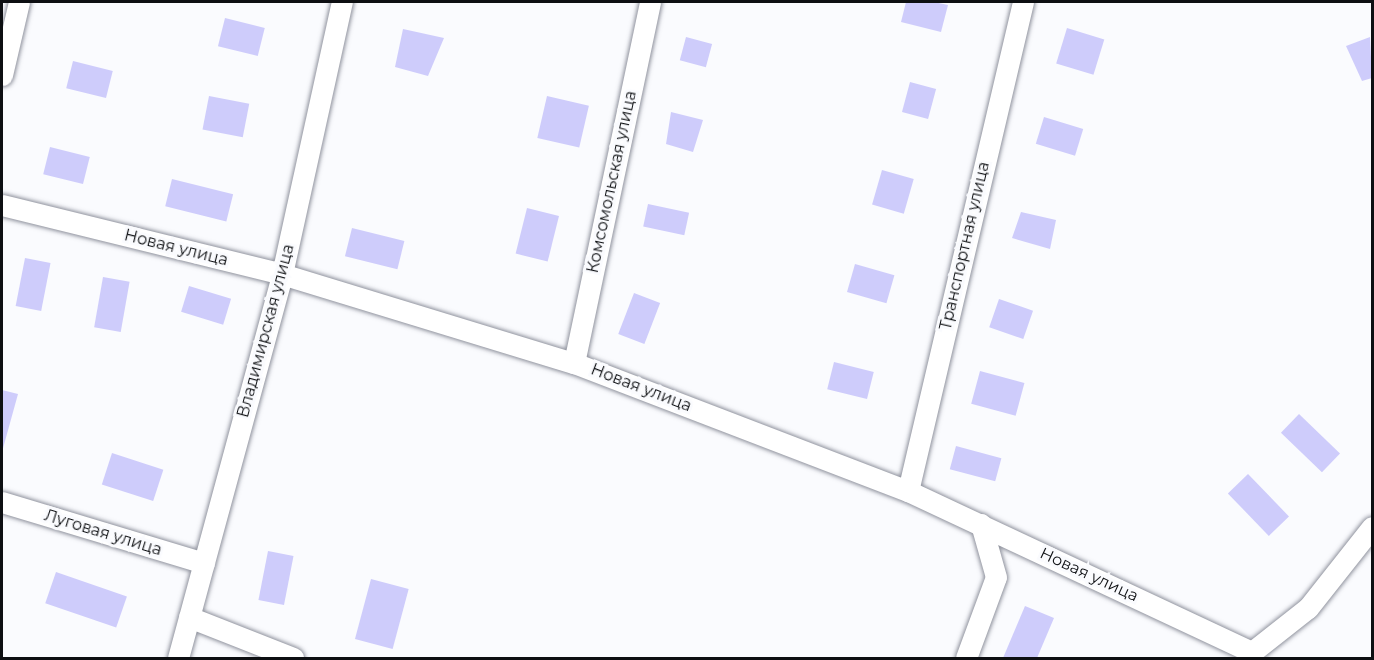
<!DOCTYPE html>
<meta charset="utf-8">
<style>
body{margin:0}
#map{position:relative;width:1374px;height:660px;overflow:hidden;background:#fafbfe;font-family:Montserrat,sans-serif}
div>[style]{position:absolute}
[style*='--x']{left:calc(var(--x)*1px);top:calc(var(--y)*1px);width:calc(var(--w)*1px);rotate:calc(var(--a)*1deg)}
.building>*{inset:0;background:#ceccfb;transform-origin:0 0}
.roads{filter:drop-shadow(0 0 2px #90939e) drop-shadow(0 0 2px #90939e)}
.minor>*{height:21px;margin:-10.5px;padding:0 10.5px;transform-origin:10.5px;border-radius:10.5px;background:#fff}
span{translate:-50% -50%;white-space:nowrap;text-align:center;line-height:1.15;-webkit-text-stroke:6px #fafbfe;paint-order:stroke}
.street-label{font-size:16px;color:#0d0f12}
.frame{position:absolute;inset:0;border:3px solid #0d0f12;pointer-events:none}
</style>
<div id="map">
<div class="building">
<i style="clip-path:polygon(906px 2px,934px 2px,948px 5px,941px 32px,901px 22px)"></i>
<i style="left:225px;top:18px;width:41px;height:29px;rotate:14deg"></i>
<i style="left:1067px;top:28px;width:39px;height:37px;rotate:17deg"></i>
<i style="clip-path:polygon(403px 29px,444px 38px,428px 76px,395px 67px)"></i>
<i style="left:686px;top:37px;width:27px;height:24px;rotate:15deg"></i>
<i style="clip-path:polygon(1370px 37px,1372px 78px,1362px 81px,1346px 46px)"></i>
<i style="left:73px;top:61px;width:41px;height:28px;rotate:14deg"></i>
<i style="left:910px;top:82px;width:27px;height:31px;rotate:15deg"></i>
<i style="left:209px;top:96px;width:41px;height:34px;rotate:11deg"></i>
<i style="left:547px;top:96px;width:43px;height:43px;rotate:13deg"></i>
<i style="clip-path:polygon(671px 112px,703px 120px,693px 152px,666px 144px)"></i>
<i style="left:1044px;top:117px;width:41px;height:28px;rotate:17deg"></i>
<i style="left:50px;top:147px;width:41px;height:28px;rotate:14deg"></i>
<i style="left:882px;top:170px;width:33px;height:36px;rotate:16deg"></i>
<i style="left:172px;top:179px;width:63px;height:28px;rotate:14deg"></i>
<i style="left:648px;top:204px;width:42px;height:23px;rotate:12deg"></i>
<i style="left:527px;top:208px;width:33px;height:47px;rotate:14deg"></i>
<i style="clip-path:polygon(1021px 212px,1056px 220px,1050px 249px,1012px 238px)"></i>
<i style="left:352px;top:228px;width:54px;height:29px;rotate:14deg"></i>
<i style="left:25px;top:258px;width:26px;height:49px;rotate:11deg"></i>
<i style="left:855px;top:264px;width:41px;height:29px;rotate:16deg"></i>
<i style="left:103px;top:277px;width:27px;height:51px;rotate:10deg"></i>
<i style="left:189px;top:286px;width:44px;height:27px;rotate:17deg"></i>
<i style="left:634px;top:293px;width:28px;height:44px;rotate:21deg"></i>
<i style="left:999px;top:299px;width:36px;height:30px;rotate:19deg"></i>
<i style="left:834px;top:362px;width:41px;height:28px;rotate:14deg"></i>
<i style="left:980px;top:371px;width:46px;height:34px;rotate:15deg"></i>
<i style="clip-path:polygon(2px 390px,18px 394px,2px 452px)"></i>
<i style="left:1299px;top:414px;width:57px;height:26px;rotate:44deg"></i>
<i style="left:956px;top:446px;width:47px;height:24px;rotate:15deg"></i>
<i style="left:112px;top:453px;width:54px;height:33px;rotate:18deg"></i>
<i style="left:1248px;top:474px;width:59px;height:28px;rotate:46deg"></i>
<i style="left:268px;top:551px;width:26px;height:50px;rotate:11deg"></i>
<i style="left:56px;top:572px;width:75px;height:33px;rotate:19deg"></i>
<i style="left:371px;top:579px;width:39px;height:62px;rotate:15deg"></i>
<i style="clip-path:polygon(1025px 606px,1054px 618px,1037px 658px,1003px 658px)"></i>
</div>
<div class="roads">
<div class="minor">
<i style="--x:2;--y:75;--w:75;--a:-76.9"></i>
<i style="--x:2;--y:205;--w:288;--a:13.8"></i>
<i style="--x:282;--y:274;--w:305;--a:17"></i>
<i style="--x:574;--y:363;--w:358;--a:21"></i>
<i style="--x:908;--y:491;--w:380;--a:25.1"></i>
<i style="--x:1252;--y:652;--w:71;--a:-38.2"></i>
<i style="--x:1308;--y:608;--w:103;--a:-51.7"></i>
<i style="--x:574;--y:363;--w:369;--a:-78.1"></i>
<i style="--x:908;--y:491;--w:502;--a:-76.77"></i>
<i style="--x:2;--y:502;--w:211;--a:16.8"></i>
<i style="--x:189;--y:617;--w:112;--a:21.5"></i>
<i style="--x:178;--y:658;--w:398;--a:-74.8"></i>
<i style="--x:282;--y:274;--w:279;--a:-77.6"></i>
<i style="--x:966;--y:658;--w:86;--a:-69.7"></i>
<i style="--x:996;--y:577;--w:55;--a:-105.8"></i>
</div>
</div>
<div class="street-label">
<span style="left:612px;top:182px;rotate:-78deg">Комсомольская улица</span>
<span style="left:965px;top:246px;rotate:-77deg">Транспортная улица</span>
<span style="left:176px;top:248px;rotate:14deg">Новая улица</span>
<span style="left:266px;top:331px;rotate:-75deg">Владимирская улица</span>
<span style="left:641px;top:388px;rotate:21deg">Новая улица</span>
<span style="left:103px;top:533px;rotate:17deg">Луговая улица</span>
<span style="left:1089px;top:575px;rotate:25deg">Новая улица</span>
</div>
<div class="frame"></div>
</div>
